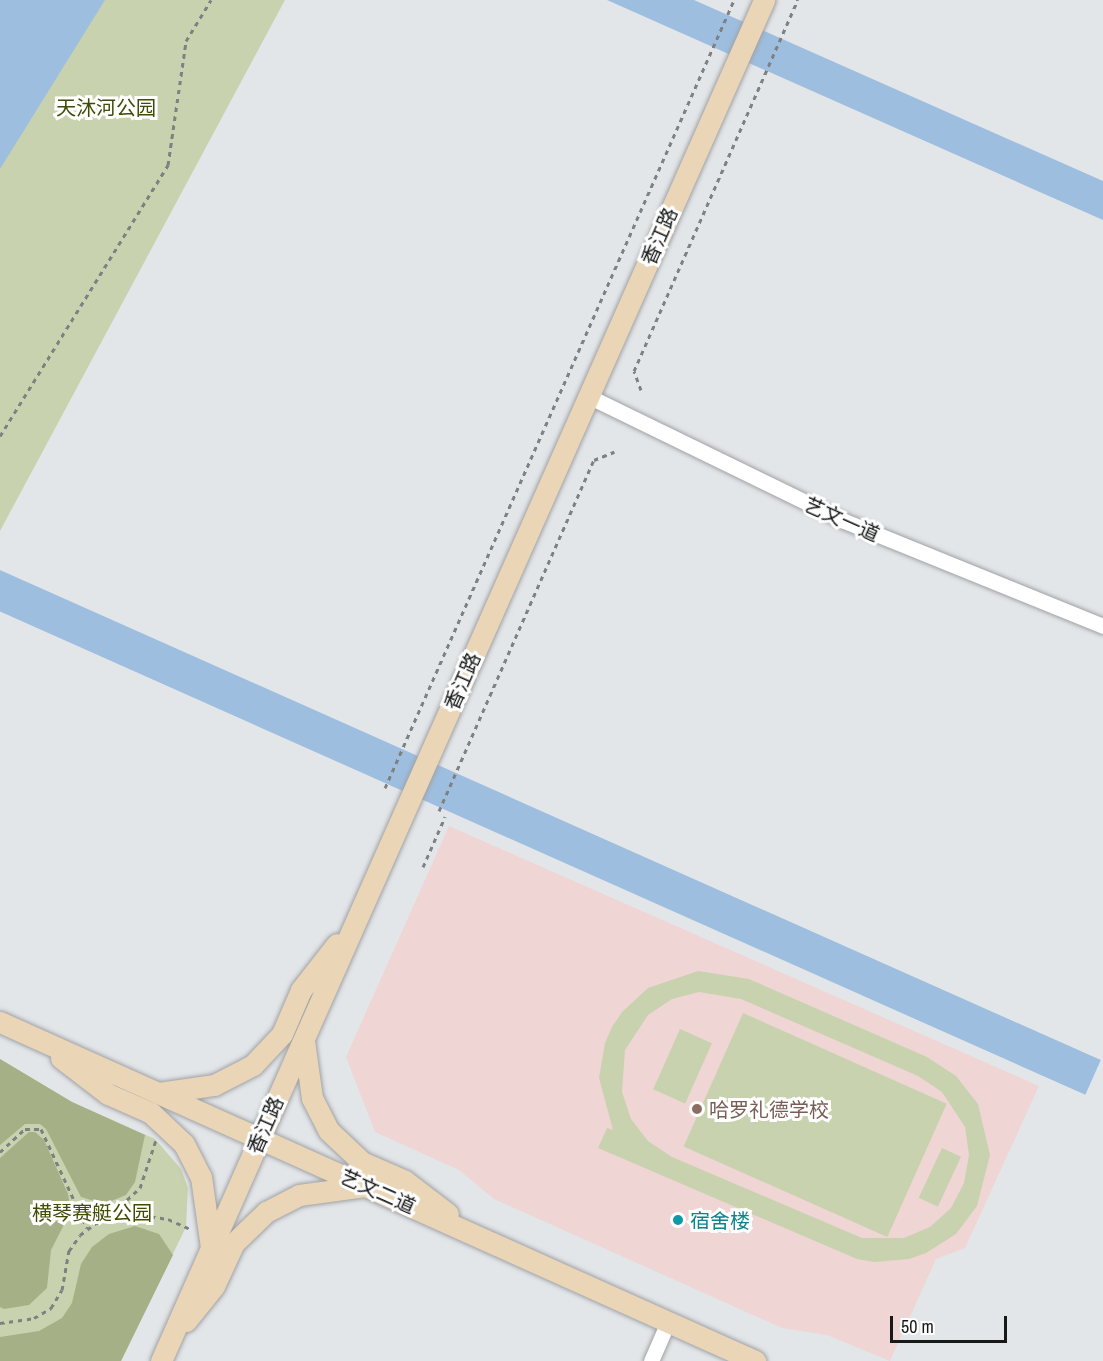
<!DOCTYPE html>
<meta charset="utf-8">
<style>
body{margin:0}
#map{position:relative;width:1103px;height:1361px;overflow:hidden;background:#e3e6e9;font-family:"Archivo Narrow","Noto Sans SC",sans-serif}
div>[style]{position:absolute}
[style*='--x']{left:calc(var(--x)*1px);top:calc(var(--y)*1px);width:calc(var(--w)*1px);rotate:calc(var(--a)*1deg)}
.education>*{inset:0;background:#efd5d4}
.green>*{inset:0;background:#c8d2af;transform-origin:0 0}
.forest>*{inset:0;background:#a5b086}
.water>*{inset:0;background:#9ebee0;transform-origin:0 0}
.path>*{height:3px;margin-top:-1.5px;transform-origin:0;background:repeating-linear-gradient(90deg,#7e8082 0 4.5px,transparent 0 9px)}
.roads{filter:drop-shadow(0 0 2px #a0a2a5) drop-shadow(0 0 2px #a0a2a5)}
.minor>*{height:15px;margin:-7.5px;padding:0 7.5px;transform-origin:7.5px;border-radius:7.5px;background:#fff}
.secondary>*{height:21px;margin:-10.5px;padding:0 10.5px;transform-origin:10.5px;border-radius:10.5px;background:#ead6b7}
.dots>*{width:16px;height:16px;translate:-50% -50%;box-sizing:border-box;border:3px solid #fff;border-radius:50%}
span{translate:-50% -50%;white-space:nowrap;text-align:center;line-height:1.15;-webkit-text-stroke:6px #fff;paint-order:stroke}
.park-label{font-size:20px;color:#404c06}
.street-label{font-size:20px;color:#171818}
.education-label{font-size:20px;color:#785e54}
.left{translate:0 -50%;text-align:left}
.culture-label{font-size:20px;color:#0d838f}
.scale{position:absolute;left:890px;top:1316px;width:117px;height:27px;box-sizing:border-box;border:3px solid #171818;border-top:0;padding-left:8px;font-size:18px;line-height:21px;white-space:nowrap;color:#171818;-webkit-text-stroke:4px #fff;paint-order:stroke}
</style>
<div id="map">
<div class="education">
<i style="clip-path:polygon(449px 826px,1039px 1086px,965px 1248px,936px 1259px,890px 1361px,827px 1335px,782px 1328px,494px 1199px,459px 1170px,375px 1132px,346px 1057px)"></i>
</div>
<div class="green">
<i style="clip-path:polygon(0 0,285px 0,0 531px)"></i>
<i style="clip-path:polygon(evenodd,698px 971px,749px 979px,927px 1057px,956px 1076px,978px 1104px,990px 1155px,977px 1206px,956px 1234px,926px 1253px,909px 1259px,874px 1262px,857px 1259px,598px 1148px,607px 1128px,613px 1130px,599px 1078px,605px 1043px,612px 1027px,622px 1012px,648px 988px,698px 971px,699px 992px,741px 999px,918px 1076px,942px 1092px,965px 1127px,969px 1155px,964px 1183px,951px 1208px,930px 1227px,904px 1238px,862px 1238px,672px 1157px,648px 1141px,631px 1119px,622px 1092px,625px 1050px,648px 1015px,672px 999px,699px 992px)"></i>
<i style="left:743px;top:1013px;width:223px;height:146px;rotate:24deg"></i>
<i style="left:680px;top:1029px;width:35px;height:66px;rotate:24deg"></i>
<i style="clip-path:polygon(0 1059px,72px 1102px,155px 1139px,181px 1169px,188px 1188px,186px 1227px,121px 1361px,0 1361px)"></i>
<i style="left:942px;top:1148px;width:21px;height:55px;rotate:25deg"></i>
</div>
<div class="forest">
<i style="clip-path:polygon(0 1059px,72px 1102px,145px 1135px,135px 1182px,126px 1195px,104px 1204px,81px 1197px,46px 1129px,40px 1124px,25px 1124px,0 1145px)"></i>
<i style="clip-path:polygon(29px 1132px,35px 1132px,44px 1140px,68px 1194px,71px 1211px,51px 1250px,47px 1288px,29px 1305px,4px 1309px,0 1307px,0 1158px)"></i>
<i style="clip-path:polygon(135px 1226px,159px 1234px,173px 1255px,121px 1361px,0 1361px,0 1337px,39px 1331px,62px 1318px,72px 1303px,81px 1264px,92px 1247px,109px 1234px)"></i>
</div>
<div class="water">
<i style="clip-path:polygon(0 0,105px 0,0 169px)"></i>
<i style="clip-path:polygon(607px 0,694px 0,1103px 181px,1103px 220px)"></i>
<i style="left:0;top:570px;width:1205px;height:38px;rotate:24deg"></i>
</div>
<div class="path">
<i style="--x:641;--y:390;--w:20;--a:-110"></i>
<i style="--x:634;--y:371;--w:406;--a:-66.2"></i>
<i style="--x:0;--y:436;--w:319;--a:-58.2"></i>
<i style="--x:168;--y:165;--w:125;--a:-81.7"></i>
<i style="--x:186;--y:41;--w:48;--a:-58.6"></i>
<i style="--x:385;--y:788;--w:862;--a:-66.11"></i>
<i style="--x:439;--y:811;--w:384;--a:-66.2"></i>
<i style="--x:594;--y:460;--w:22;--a:-22"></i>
<i style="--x:423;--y:867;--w:55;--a:-66.3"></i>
<i style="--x:0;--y:1152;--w:34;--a:-43"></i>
<i style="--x:25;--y:1129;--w:16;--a:0"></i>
<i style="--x:41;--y:1129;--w:109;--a:65.1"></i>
<i style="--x:107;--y:1218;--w:45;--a:-42.3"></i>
<i style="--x:140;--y:1188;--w:51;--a:-71.6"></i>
<i style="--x:0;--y:1323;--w:34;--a:-8"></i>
<i style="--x:34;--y:1318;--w:20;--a:-30"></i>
<i style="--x:51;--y:1308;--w:21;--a:-59"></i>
<i style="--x:62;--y:1290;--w:40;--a:-80"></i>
<i style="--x:69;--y:1251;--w:19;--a:-55"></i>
<i style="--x:80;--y:1235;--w:20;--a:-37"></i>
<i style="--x:96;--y:1223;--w:47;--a:-9.9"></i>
<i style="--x:142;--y:1215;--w:26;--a:9"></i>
<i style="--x:168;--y:1219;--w:24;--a:24"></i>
</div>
<div class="roads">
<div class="minor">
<i style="--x:588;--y:396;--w:283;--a:26"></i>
<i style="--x:842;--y:520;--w:282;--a:22.1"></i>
<i style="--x:651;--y:1361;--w:43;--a:-66.4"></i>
</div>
<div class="secondary">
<i style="--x:0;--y:1022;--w:828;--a:24.18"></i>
<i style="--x:304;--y:1041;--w:58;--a:82"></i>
<i style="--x:312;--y:1098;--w:37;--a:63"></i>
<i style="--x:329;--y:1131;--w:45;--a:43.2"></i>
<i style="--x:362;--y:1162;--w:47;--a:23.8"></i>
<i style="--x:405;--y:1181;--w:54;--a:37.5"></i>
<i style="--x:61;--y:1058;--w:59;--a:37.5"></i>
<i style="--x:108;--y:1094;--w:47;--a:23.8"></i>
<i style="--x:151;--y:1113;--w:45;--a:43.2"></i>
<i style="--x:184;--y:1144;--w:37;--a:63"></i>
<i style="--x:201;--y:1177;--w:71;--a:81.9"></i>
<i style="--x:159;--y:1093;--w:56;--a:-8.3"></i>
<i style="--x:214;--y:1085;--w:44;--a:-27.1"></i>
<i style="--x:253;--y:1065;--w:42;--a:-46.9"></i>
<i style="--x:282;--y:1034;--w:48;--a:-66.6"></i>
<i style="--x:301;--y:990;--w:58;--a:-52"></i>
<i style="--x:186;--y:1321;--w:45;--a:-51.3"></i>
<i style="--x:214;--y:1286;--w:47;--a:-65.1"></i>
<i style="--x:234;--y:1243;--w:45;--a:-44.1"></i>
<i style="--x:266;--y:1212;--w:37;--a:-27"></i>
<i style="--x:299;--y:1195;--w:68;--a:-7.7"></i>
<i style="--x:161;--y:1361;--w:1489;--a:-66.1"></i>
</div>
</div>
<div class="dots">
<i style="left:697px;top:1109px;background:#8d6e63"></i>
<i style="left:678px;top:1220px;background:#0f9aa8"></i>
</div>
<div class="park-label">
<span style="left:106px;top:107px">天沐河公园</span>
<span style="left:92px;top:1212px">横琴赛艇公园</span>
</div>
<div class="street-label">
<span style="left:659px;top:236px;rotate:-66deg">香江路</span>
<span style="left:842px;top:519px;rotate:24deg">艺文一道</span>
<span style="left:462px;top:681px;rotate:-66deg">香江路</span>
<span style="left:265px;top:1125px;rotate:-66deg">香江路</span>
<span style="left:378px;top:1191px;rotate:24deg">艺文二道</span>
</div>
<div class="education-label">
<span class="left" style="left:709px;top:1109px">哈罗礼德学校</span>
</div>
<div class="culture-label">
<span class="left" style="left:690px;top:1220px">宿舍楼</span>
</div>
<div class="scale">50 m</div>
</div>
